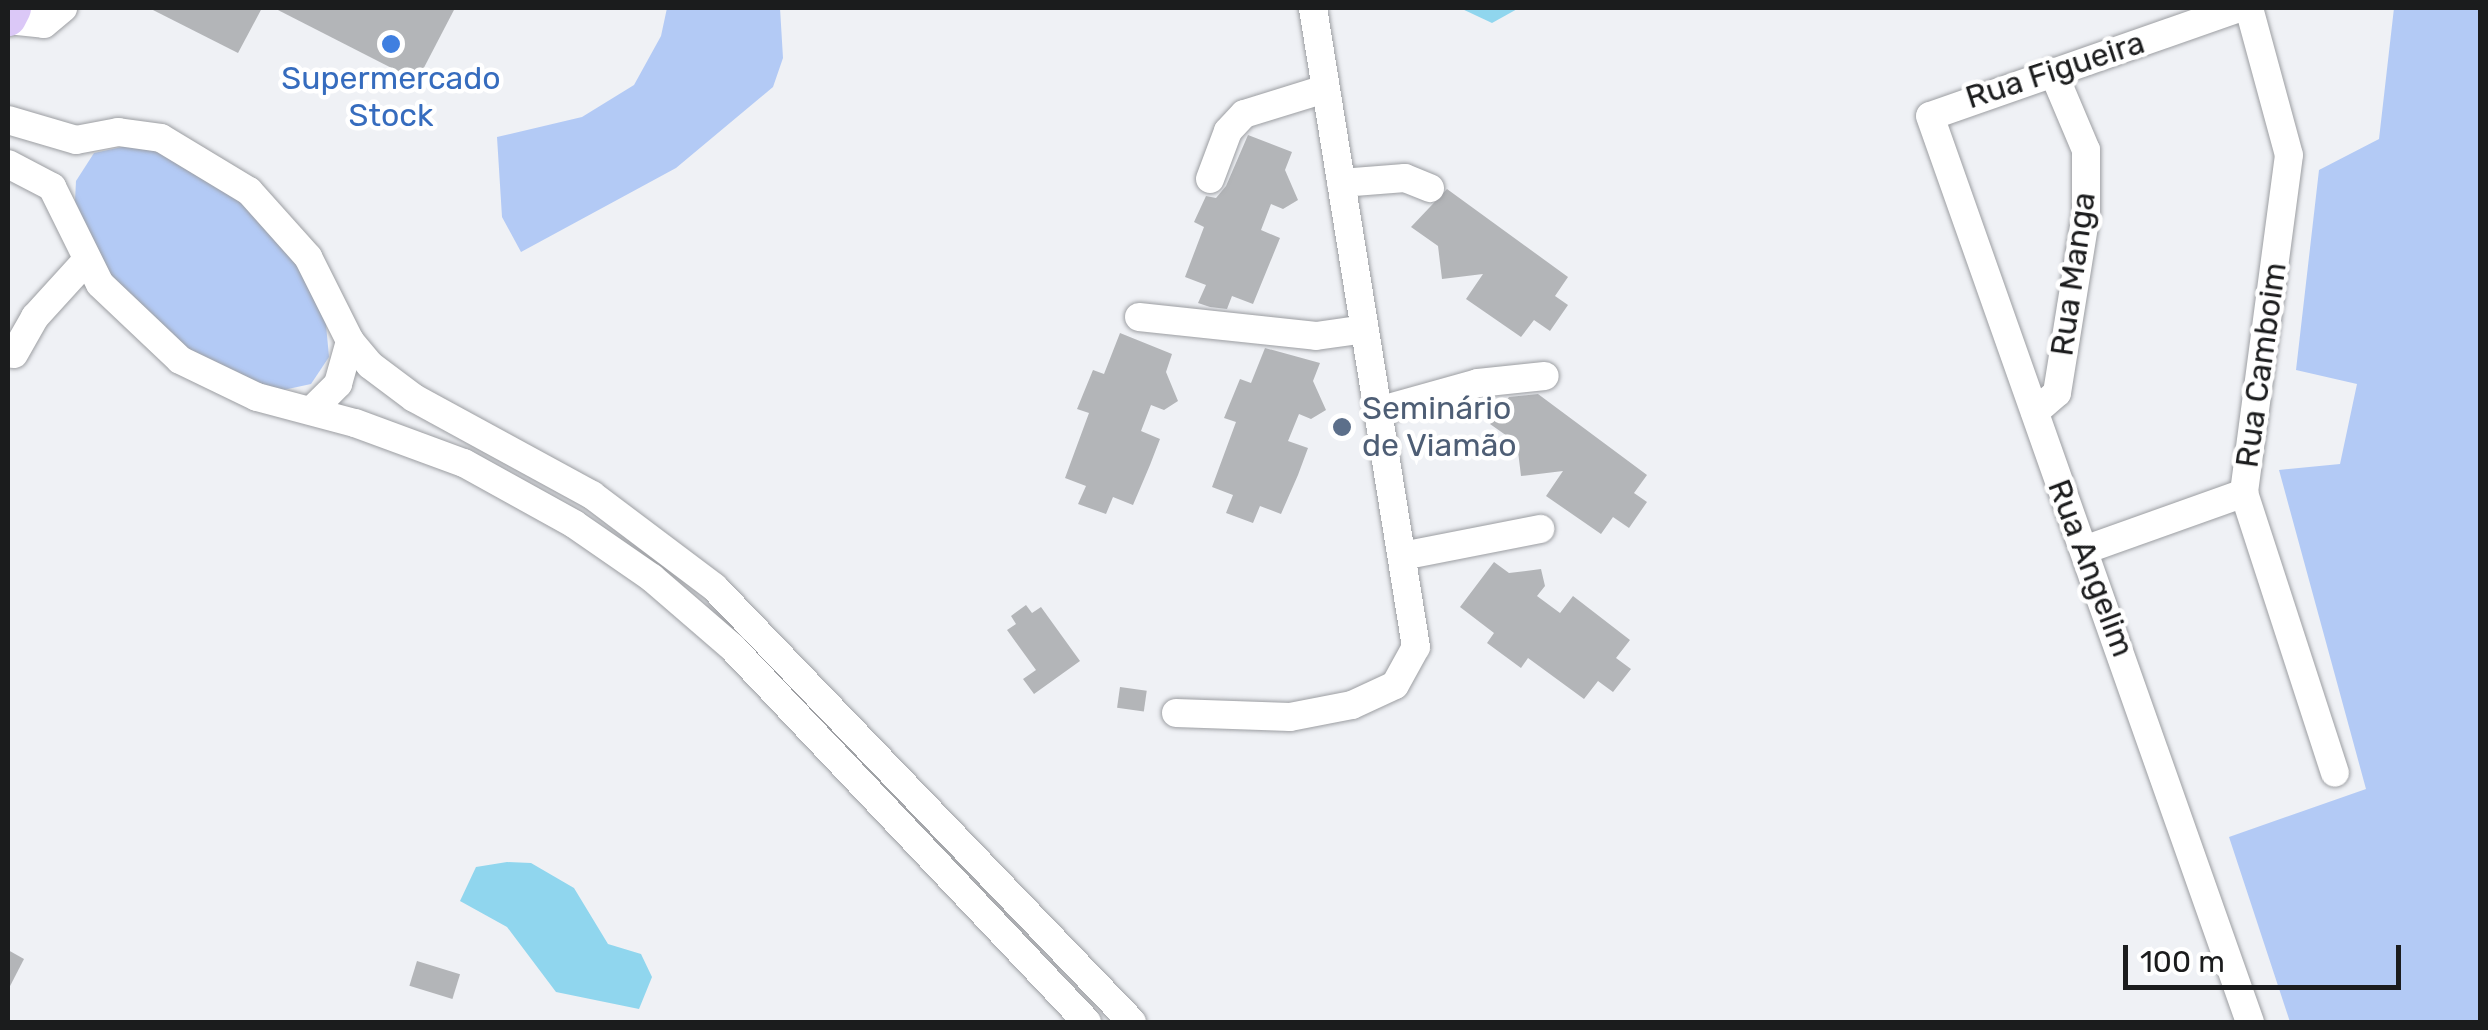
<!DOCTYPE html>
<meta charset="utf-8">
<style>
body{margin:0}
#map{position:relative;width:2488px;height:1030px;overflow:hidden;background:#eff1f5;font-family:Rubik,sans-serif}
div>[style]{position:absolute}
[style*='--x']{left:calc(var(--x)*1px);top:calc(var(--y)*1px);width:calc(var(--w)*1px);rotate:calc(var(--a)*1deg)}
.green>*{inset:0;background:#b3caf5}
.water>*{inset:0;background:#90d6ee}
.building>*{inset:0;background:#b3b5b8;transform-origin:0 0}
.roads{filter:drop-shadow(0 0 2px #9c9ea2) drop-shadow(0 0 2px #9c9ea2)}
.minor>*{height:28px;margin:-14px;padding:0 14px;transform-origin:14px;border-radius:14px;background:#fff}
.major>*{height:35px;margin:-17.5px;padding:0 17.5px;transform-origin:17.5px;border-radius:17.5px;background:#dbc8f7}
.dots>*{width:28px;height:28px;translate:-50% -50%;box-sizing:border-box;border:5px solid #fff;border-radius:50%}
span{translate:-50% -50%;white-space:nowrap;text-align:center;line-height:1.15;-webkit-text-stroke:9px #fff;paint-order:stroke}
.street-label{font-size:32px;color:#1b1c1d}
.shop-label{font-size:32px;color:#366cbe}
.service-label{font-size:32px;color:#4e5e75}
.left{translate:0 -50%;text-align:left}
.frame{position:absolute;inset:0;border:10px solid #1b1c1d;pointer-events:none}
.scale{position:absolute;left:2123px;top:945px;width:278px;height:45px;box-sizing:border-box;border:5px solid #1b1c1d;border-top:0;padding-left:12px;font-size:30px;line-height:35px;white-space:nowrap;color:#1b1c1d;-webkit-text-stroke:8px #fff;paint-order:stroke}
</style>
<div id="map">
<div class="green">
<i style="clip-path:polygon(667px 8px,780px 8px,783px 58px,773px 87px,676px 168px,521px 252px,502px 217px,497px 137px,582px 117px,634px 85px,661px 36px)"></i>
<i style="clip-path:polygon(2394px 8px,2480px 8px,2480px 1022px,2290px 1022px,2229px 837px,2366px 789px,2279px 470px,2340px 464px,2357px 384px,2296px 370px,2319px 170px,2379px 139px)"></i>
<i style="clip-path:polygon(131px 145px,155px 150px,233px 192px,281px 238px,325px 314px,329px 357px,311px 384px,274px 392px,225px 378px,124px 300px,80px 224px,75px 201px,76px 181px,94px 153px)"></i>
</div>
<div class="water">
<i style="clip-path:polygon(1460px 8px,1519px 8px,1492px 23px)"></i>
<i style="clip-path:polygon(507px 862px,531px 863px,574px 888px,608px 944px,641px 954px,652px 977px,639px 1009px,556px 992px,507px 927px,460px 901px,476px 867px)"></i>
</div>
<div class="building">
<i style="clip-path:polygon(149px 8px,262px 8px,238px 53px)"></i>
<i style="clip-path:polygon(274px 8px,455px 8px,417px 81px)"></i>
<i style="clip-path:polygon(1248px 135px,1292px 152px,1285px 170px,1298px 200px,1283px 209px,1271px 204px,1261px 230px,1280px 238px,1253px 304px,1232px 296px,1227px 309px,1210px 307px,1198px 303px,1206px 285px,1185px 277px,1204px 227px,1194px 222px,1206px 196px,1216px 198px,1226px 186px)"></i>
<i style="clip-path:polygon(1447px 189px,1568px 277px,1555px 296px,1568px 305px,1550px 331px,1534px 320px,1521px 337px,1466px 299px,1483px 274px,1442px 279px,1438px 246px,1411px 227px)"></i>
<i style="clip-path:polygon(1120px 333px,1172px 354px,1166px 372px,1178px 401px,1164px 410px,1151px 405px,1141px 431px,1160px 439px,1150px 465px,1133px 505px,1113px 497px,1106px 514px,1078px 504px,1086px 486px,1065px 478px,1089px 413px,1077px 409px,1093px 370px,1104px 374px)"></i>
<i style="clip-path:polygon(1265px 348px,1320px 363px,1313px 381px,1326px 410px,1311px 419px,1299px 414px,1288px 441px,1308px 448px,1298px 475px,1281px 514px,1260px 506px,1253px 523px,1226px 513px,1233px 495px,1212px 487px,1236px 422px,1224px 418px,1240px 379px,1251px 383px)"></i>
<i style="clip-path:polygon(1538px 394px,1647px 475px,1634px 493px,1647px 502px,1629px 528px,1613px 517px,1601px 534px,1546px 496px,1563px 471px,1521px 476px,1517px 443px,1490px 424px,1509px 397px)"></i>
<i style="clip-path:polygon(1494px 562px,1509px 573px,1541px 569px,1545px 586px,1537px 596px,1560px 613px,1573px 596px,1630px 640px,1616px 658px,1631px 669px,1613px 692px,1598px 681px,1584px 699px,1528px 658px,1521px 668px,1487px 643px,1494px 633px,1460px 607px)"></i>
<i style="clip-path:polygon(1026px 605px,1032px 613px,1041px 607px,1080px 661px,1034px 694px,1023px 679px,1036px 670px,1007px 630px,1016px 624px,1011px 616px)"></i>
<i style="left:1120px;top:687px;width:27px;height:21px;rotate:8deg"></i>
<i style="clip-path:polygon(8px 950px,24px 959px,8px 990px)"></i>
<i style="left:417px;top:961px;width:45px;height:26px;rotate:17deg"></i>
</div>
<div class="roads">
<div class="minor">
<i style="--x:2239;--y:8;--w:327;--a:160.7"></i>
<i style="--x:1930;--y:116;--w:961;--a:70.55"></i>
<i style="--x:2249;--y:8;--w:152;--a:74.8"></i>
<i style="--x:2289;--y:155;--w:341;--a:97.6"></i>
<i style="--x:2244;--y:493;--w:294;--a:72"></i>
<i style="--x:8;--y:20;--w:36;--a:6"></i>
<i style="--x:44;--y:24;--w:25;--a:-40"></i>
<i style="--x:8;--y:120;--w:71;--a:16.4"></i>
<i style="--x:76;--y:140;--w:43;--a:-10.8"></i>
<i style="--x:118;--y:132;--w:43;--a:7.9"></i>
<i style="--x:161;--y:138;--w:103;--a:31.1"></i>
<i style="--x:249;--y:191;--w:89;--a:48.2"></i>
<i style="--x:308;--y:257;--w:94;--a:63.4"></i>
<i style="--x:350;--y:341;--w:31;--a:50"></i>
<i style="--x:370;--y:365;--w:55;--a:36.9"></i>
<i style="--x:414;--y:398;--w:203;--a:28.6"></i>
<i style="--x:592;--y:495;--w:153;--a:37"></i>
<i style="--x:714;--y:587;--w:603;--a:46.14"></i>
<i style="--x:8;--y:164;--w:50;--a:27.6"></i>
<i style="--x:52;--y:187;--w:108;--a:63.7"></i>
<i style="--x:100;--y:284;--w:110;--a:43.5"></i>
<i style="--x:180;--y:360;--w:85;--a:25.7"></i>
<i style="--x:257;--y:397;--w:101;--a:14.9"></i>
<i style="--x:355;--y:423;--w:116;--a:20.2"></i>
<i style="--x:464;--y:463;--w:126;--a:29"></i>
<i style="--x:574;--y:524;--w:95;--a:34.7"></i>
<i style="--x:652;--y:578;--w:106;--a:40.8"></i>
<i style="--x:732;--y:647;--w:516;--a:46.57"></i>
<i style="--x:1210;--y:179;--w:51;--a:-69.4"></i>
<i style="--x:1228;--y:131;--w:23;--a:-47"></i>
<i style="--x:1244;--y:114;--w:85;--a:-17.2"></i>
<i style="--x:1341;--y:183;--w:64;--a:-4.5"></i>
<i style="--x:1405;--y:178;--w:27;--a:22"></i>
<i style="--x:1139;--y:317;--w:178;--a:6.1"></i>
<i style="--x:1316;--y:336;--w:49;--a:-8.1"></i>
<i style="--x:14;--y:354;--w:43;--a:-60.4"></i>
<i style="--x:35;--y:317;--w:74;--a:-47.7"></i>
<i style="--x:312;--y:410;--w:37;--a:-45"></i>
<i style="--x:338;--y:384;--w:45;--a:-74.4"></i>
<i style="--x:1378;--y:411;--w:104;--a:-15.6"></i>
<i style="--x:1478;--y:383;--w:67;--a:-6"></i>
<i style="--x:2035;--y:412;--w:29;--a:-41"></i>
<i style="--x:2057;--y:393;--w:181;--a:-80.8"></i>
<i style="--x:2086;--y:214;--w:64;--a:-90"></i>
<i style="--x:2086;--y:150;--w:85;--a:-112.9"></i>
<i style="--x:2087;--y:549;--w:167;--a:-19.6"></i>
<i style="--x:1402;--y:556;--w:141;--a:-11.1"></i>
<i style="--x:1176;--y:713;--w:114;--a:2"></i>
<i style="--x:1290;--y:717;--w:63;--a:-11"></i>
<i style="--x:1352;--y:705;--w:47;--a:-24.9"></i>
<i style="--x:1395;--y:685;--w:43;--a:-61.1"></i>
<i style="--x:1416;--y:647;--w:647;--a:-99.16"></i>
</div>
<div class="major">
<i style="--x:8;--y:18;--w:11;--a:-63"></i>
</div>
</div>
<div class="dots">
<i style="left:391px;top:44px;background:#3f7fe0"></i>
<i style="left:1342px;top:427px;background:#5c6f8a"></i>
</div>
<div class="street-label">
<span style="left:2055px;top:70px;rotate:-18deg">Rua Figueira</span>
<span style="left:2073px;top:274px;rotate:-82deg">Rua Manga</span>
<span style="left:2261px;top:365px;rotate:-82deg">Rua Camboim</span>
<span style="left:2091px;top:568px;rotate:69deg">Rua Angelim</span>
</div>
<div class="shop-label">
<span style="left:391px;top:97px">Supermercado<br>Stock</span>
</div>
<div class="service-label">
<span class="left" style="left:1362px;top:427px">Seminário<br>de Viamão</span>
</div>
<div class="frame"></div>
<div class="scale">100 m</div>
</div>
